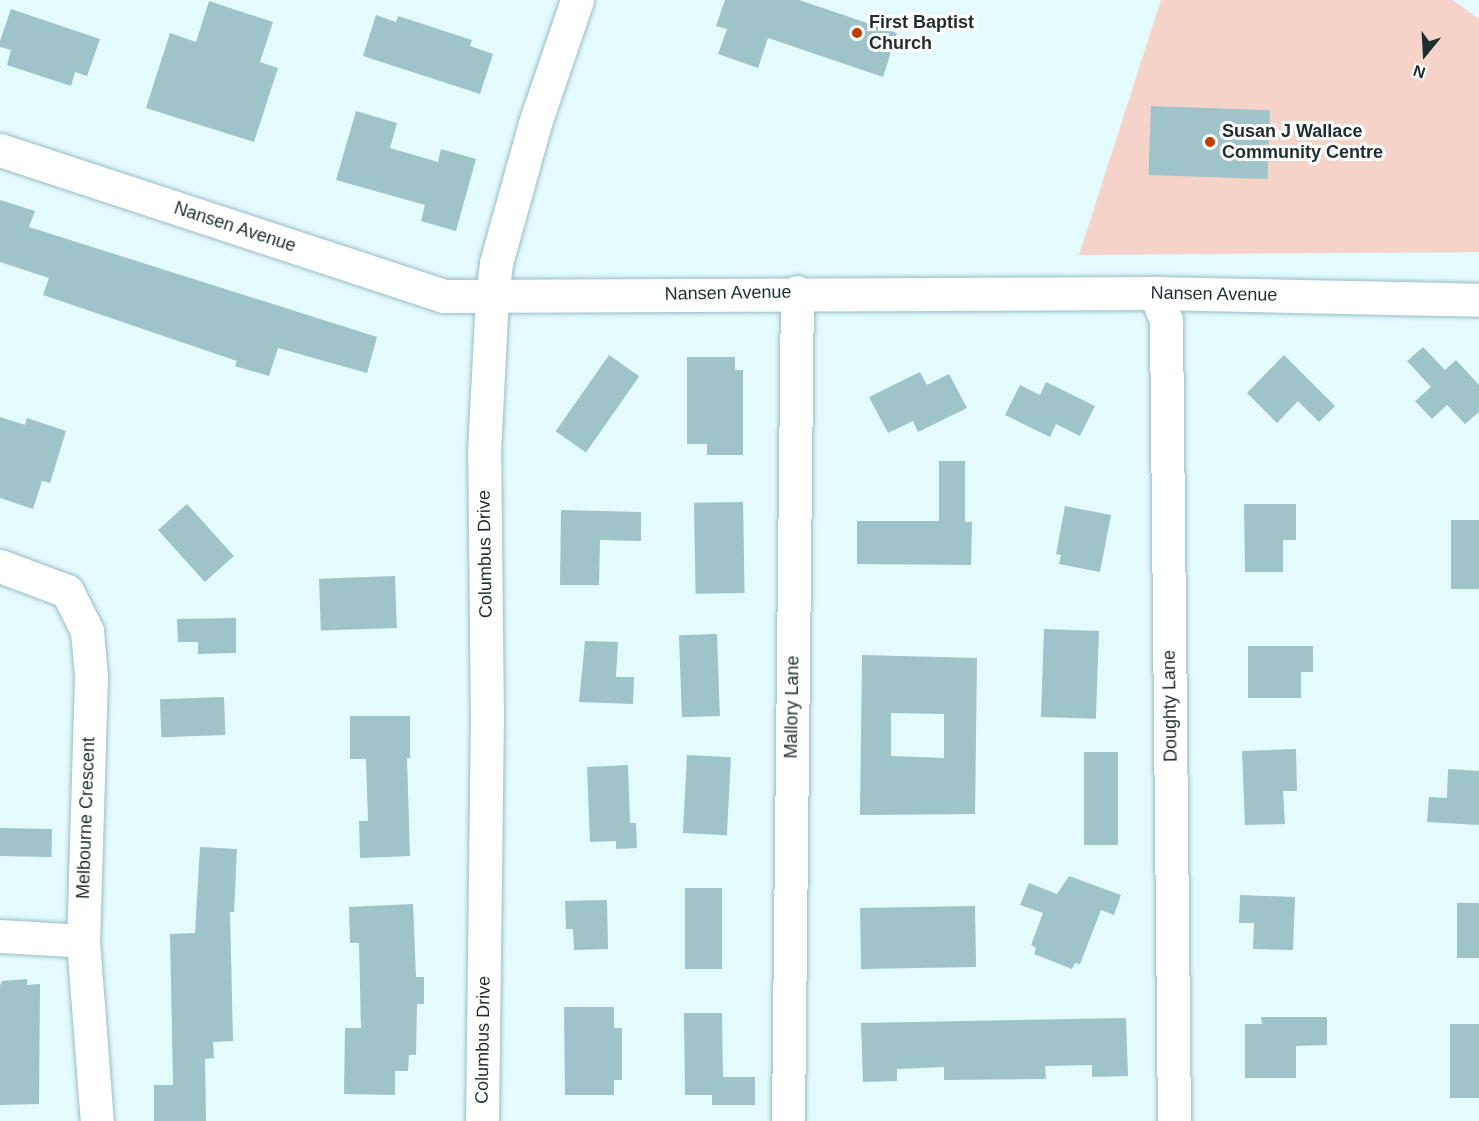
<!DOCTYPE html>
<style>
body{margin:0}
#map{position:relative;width:1479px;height:1121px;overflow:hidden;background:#e4fbfe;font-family:Arial,sans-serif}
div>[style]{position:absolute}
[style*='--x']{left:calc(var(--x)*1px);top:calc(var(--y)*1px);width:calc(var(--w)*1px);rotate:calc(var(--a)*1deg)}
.green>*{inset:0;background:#f5d3c8}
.building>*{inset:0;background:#9ec3c8;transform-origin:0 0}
.roads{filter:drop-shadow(0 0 2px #98bdc1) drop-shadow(0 0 2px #98bdc1)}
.minor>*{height:33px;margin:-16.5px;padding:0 16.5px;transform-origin:16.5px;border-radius:16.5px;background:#fff}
.dots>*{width:16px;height:16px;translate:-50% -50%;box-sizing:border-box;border:3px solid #fff;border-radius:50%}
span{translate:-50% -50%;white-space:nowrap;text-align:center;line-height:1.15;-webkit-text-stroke:6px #fff;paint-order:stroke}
.poi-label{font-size:18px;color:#1e2d2f;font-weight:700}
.left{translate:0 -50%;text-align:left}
.street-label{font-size:18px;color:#1e2d2f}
.north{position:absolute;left:1395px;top:24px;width:60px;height:60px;-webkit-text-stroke:4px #fff;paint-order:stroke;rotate:198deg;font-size:16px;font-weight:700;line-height:24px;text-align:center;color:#1e2d2f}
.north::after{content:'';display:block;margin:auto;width:21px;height:27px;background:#1e2d2f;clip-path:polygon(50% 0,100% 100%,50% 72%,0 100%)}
</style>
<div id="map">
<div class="green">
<i style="clip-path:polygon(1161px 0,1453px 0,1479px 19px,1479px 252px,1079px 255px)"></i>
</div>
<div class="building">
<i style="clip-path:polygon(725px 0,799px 0,897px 33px,883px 77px,768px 38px,758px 68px,718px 54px,727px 29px,716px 26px)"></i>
<i style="clip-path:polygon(209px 1px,273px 22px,260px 62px,278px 68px,254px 142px,146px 108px,170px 33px,196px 42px)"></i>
<i style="clip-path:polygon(11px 9px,100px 39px,87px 76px,75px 72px,71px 86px,7px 65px,11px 50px,0 47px,0 41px)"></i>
<i style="clip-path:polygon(376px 15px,396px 22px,398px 16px,472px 40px,470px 46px,493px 54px,480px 94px,363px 56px)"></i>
<i style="left:1151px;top:106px;width:119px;height:69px;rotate:2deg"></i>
<i style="clip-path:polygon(356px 111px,397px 123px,390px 148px,438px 162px,441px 149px,476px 159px,456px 231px,421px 221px,425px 205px,336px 180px)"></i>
<i style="clip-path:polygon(0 200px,35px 211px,29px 227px,377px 337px,367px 373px,278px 348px,269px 376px,235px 366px,237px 361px,43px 295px,49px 278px,0 262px)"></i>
<i style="clip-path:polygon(1423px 347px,1445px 370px,1456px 360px,1479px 385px,1479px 412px,1465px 424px,1447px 405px,1432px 419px,1415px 401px,1431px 387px,1407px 361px)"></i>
<i style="left:609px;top:355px;width:37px;height:93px;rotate:35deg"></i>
<i style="clip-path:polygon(1284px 355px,1335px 406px,1319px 422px,1298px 401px,1277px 423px,1247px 393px)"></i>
<i style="clip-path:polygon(687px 357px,735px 357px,735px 370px,743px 370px,743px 455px,707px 455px,707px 444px,687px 444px)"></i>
<i style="clip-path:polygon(920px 372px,927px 385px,949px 374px,967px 408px,918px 432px,913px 421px,888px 433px,869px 397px)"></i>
<i style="clip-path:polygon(1046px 382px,1095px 406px,1080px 436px,1056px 424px,1050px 437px,1005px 415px,1020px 385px,1040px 395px)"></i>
<i style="clip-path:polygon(0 417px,25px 425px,27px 418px,66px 431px,50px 483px,42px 481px,33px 509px,0 498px)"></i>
<i style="clip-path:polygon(939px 461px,965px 461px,965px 522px,972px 522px,971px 565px,857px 564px,857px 521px,939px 521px)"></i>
<i style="left:743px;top:502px;width:91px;height:49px;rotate:89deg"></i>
<i style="left:187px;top:504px;width:70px;height:39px;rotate:48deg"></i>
<i style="clip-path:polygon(1244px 504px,1296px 504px,1296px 540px,1283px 540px,1283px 572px,1245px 572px)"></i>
<i style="clip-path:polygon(1065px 506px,1111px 515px,1100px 572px,1059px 564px,1061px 555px,1056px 554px)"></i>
<i style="clip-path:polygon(561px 510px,641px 512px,641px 541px,600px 540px,599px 585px,560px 585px)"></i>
<i style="left:1451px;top:520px;width:28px;height:69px"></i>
<i style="left:395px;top:576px;width:52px;height:76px;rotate:88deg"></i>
<i style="clip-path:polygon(236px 618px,236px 653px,198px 654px,198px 642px,178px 642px,177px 619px)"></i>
<i style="left:1044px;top:629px;width:55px;height:88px;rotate:2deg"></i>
<i style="left:717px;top:634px;width:82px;height:38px;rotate:88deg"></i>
<i style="clip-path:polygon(585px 641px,618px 642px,616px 677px,634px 677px,633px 704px,579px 702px)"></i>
<i style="clip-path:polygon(1248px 646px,1313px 646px,1313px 672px,1301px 672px,1301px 698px,1248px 698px)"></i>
<i style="clip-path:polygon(evenodd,862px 655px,977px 658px,975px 814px,860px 815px,862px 655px,891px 713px,944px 714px,944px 758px,891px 756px,891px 713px)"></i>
<i style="left:224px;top:697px;width:38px;height:64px;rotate:88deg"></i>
<i style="clip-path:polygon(350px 716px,410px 716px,410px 758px,407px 758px,410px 856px,360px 858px,359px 821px,368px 821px,366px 759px,350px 759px)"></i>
<i style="clip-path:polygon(1296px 749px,1297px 791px,1283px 791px,1285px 824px,1245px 825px,1242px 751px)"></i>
<i style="left:1084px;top:752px;width:34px;height:93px"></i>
<i style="left:687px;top:755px;width:44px;height:78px;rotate:3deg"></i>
<i style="clip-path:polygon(628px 765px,630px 823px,636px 823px,637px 848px,616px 849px,616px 841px,590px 842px,587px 767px)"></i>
<i style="clip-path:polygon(1448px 769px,1479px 771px,1479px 825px,1427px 822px,1429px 797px,1447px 798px)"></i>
<i style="left:0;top:828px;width:52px;height:28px;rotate:1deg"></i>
<i style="clip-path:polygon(200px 847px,237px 849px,234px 912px,230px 912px,233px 1041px,213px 1042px,214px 1058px,205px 1059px,206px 1121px,154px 1121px,154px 1085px,173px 1085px,170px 934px,195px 933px)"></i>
<i style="clip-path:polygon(1069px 876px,1121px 895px,1114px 915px,1101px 910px,1080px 964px,1075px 963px,1072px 969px,1034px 954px,1036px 948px,1031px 945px,1043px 913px,1020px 905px,1029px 883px,1057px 894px)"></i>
<i style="left:685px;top:888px;width:37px;height:81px"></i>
<i style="clip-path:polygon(1240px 895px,1295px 897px,1293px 950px,1253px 949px,1254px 923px,1239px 923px)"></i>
<i style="clip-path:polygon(607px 900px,608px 949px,574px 950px,573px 929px,566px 929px,565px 901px)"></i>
<i style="left:1457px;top:903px;width:22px;height:55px"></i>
<i style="clip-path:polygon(413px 904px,416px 977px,424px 977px,424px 1004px,417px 1004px,416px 1055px,409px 1055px,408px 1071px,395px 1071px,395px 1095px,344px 1094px,345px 1028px,361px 1028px,359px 943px,350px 943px,349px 907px)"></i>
<i style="left:975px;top:906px;width:61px;height:115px;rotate:89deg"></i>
<i style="clip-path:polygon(27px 979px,27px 985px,40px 984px,39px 1104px,0 1105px,0 986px,2px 981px)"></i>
<i style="clip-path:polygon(564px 1007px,614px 1007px,614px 1028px,622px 1028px,622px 1080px,614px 1080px,614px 1095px,565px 1095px)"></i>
<i style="clip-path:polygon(684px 1013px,722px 1013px,723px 1077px,755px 1077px,755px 1105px,712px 1105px,712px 1095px,685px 1095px)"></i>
<i style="clip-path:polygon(1261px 1017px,1327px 1017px,1327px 1045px,1296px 1046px,1296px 1078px,1245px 1078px,1245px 1024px,1262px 1024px)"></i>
<i style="clip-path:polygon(1126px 1018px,1128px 1076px,1092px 1077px,1092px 1065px,1045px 1066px,1046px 1079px,944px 1080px,944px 1067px,897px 1069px,897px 1081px,863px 1082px,861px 1023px)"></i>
<i style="left:1450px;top:1024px;width:29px;height:74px"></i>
</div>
<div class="roads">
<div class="minor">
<i style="--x:0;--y:150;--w:466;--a:18.2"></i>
<i style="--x:443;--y:296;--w:712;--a:-0.24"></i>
<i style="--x:1155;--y:293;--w:324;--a:1.2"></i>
<i style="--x:1155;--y:293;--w:29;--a:68"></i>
<i style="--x:1166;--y:320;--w:801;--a:89.43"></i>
<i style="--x:0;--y:566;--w:72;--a:20.5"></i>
<i style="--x:67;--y:591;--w:45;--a:63.4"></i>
<i style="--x:87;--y:631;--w:45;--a:84.9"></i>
<i style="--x:91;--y:676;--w:265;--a:91.7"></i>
<i style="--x:83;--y:941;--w:181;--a:85.6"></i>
<i style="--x:0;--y:936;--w:83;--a:3.4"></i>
<i style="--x:482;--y:1121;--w:400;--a:-89.3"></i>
<i style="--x:487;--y:721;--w:268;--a:-90.6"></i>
<i style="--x:484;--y:453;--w:157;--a:-87.1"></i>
<i style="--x:492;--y:296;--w:33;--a:-83"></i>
<i style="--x:496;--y:263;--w:145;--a:-74.4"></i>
<i style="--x:535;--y:123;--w:130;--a:-71.1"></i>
<i style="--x:788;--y:1121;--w:829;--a:-89.38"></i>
</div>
</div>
<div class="dots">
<i style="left:857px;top:33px;background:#c33b01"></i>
<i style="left:1210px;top:142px;background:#c33b01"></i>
</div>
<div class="poi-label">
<span class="left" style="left:869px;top:33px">First Baptist<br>Church</span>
<span class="left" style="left:1222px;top:142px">Susan J Wallace<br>Community Centre</span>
</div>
<div class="street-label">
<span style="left:235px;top:227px;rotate:18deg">Nansen Avenue</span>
<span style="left:728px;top:293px;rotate:-1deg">Nansen Avenue</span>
<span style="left:1214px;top:294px;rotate:1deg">Nansen Avenue</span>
<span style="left:485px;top:554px;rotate:-91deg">Columbus Drive</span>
<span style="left:1170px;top:706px;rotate:-91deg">Doughty Lane</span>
<span style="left:792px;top:707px;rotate:-89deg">Mallory Lane</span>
<span style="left:86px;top:818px;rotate:-88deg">Melbourne Crescent</span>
<span style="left:483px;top:1040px;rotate:-89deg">Columbus Drive</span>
</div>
<div class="north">N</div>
</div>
